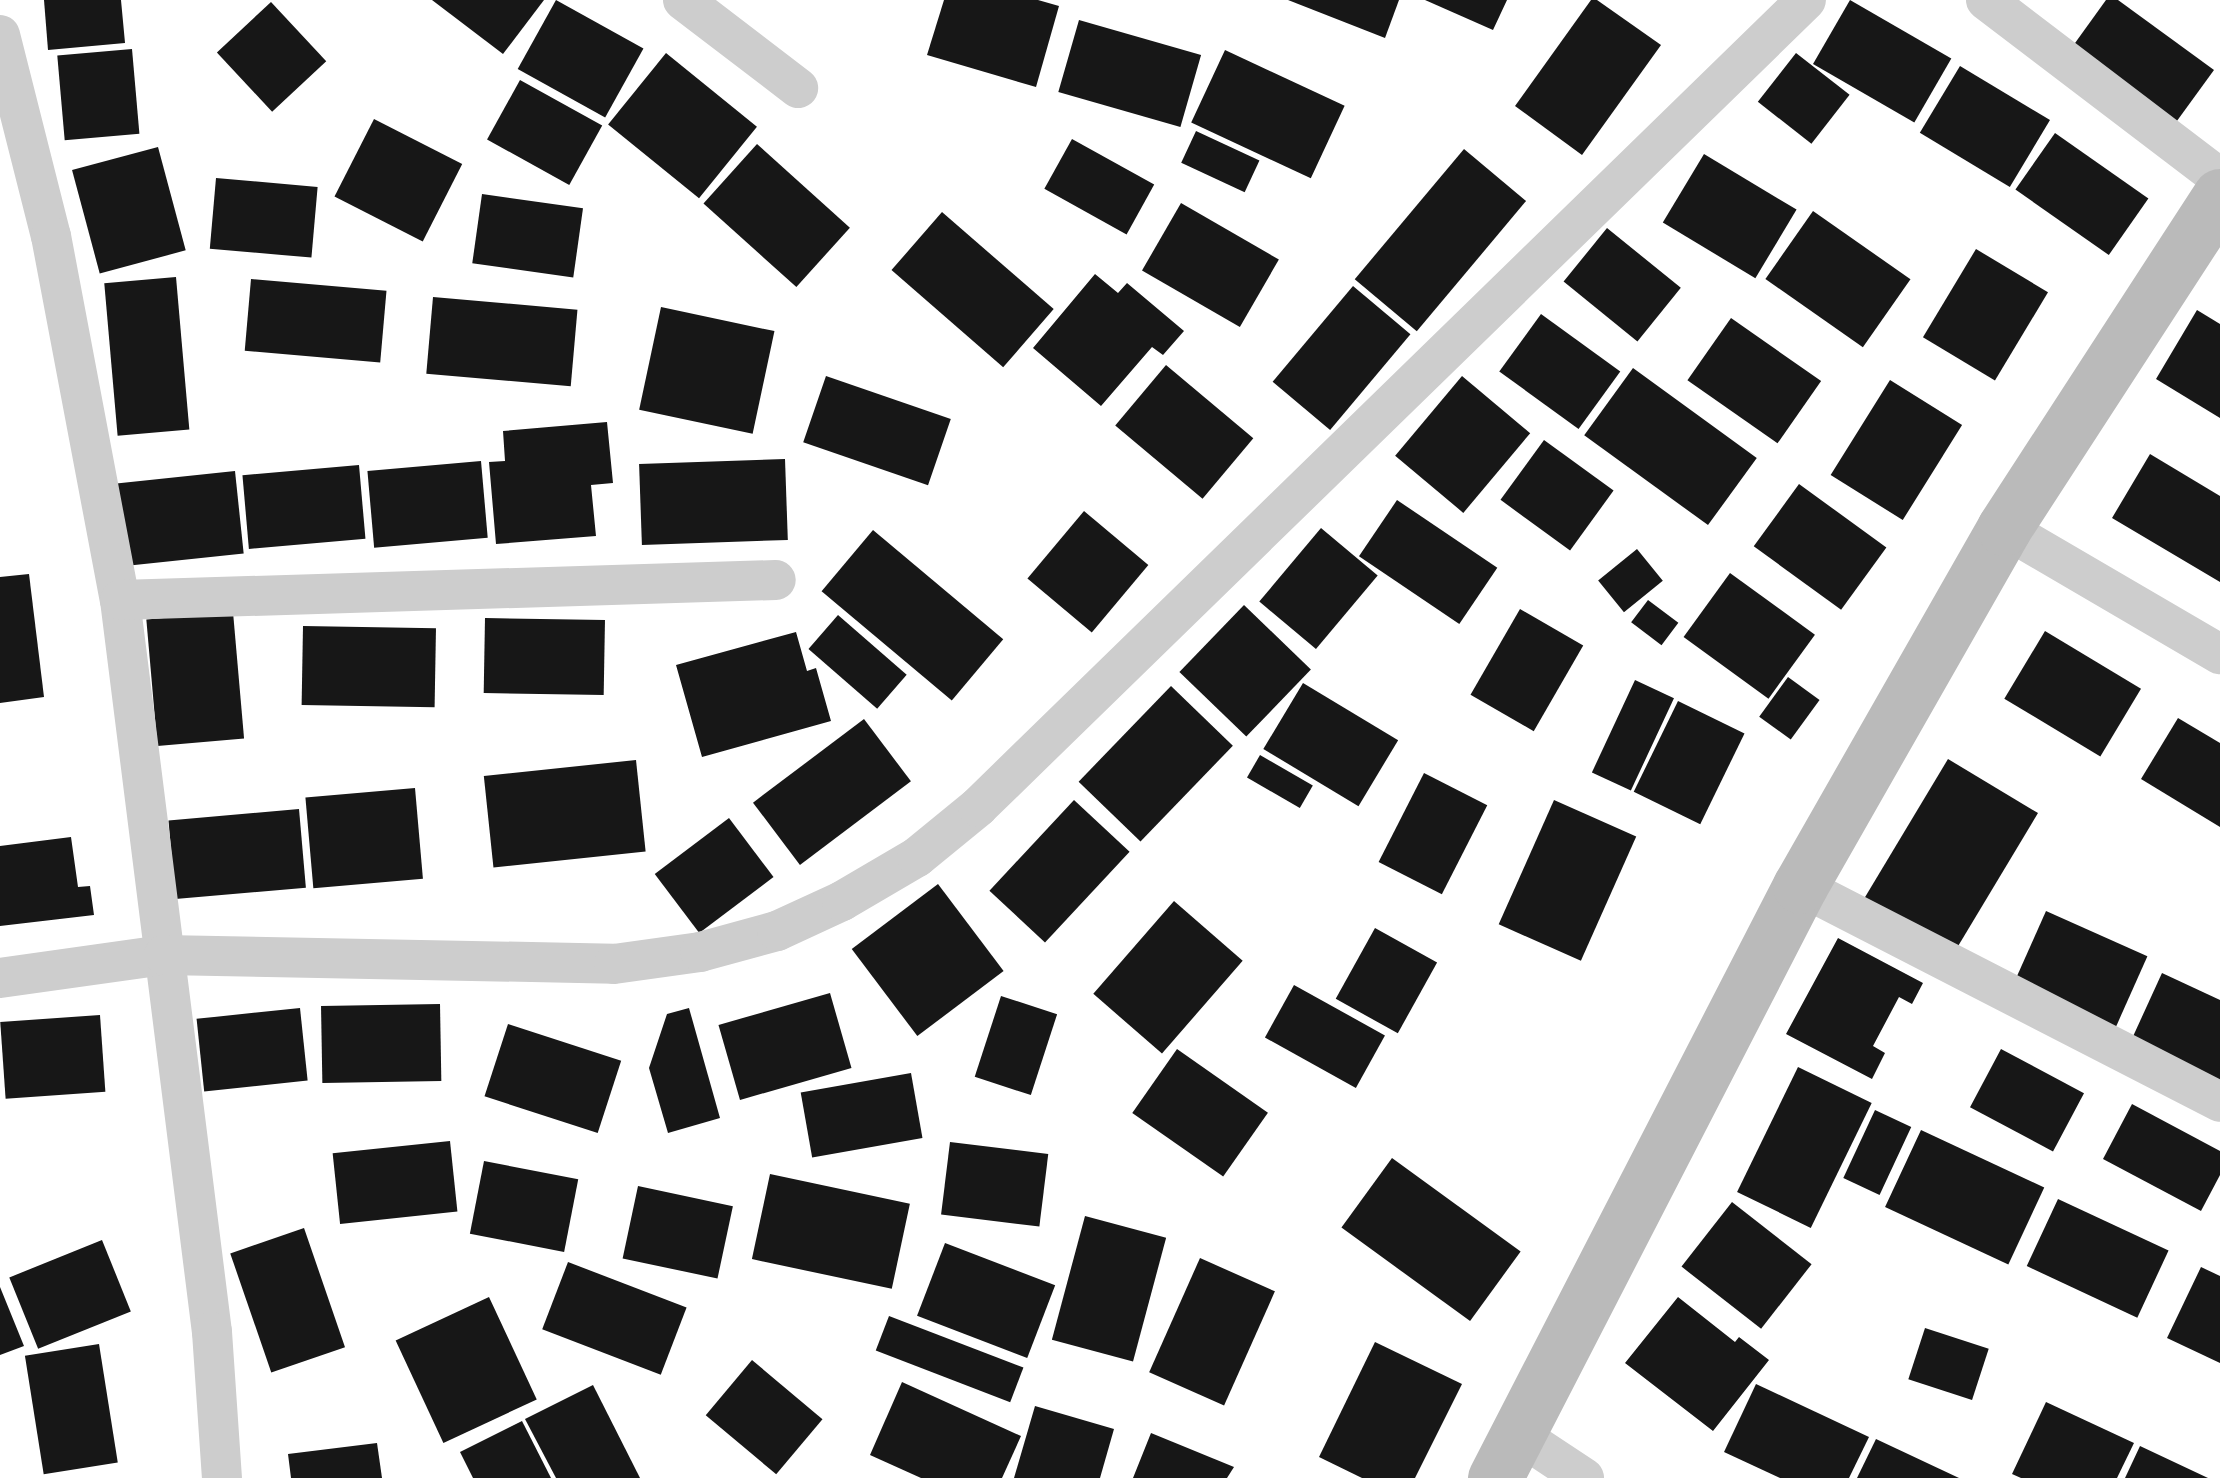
<!DOCTYPE html>
<style>
body{margin:0}
#map{position:relative;width:2220px;height:1478px;overflow:hidden;background:#fff;font-family:Overpass,sans-serif}
div>[style]{position:absolute}
[style*='--x']{left:calc(var(--x)*1px);top:calc(var(--y)*1px);width:calc(var(--w)*1px);rotate:calc(var(--a)*1deg)}
.building>*{inset:0;background:#171717;transform-origin:0 0}
.street>*{height:40px;margin:-20px;padding:0 20px;transform-origin:20px;border-radius:20px;background:#cdcdcd}
.secondary>*{height:55px;margin:-27.5px;padding:0 27.5px;transform-origin:27.5px;border-radius:27.5px;background:#bababa}
span{translate:-50% -50%;white-space:nowrap;text-align:center;line-height:1.15;-webkit-text-stroke:10px #fff;paint-order:stroke}
</style>
<div id="map">
<div class="building">
<i style="clip-path:polygon(44px 0,121px 0,125px 43px,48px 50px)"></i>
<i style="clip-path:polygon(432px 0,544px 0,503px 54px)"></i>
<i style="left:556px;top:0;width:100px;height:79px;rotate:29deg"></i>
<i style="clip-path:polygon(944px 0,1038px 0,1059px 6px,1036px 87px,927px 55px)"></i>
<i style="clip-path:polygon(1288px 0,1399px 0,1385px 38px)"></i>
<i style="clip-path:polygon(1425px 0,1507px 0,1493px 30px)"></i>
<i style="clip-path:polygon(1591px 0,1597px 0,1661px 45px,1582px 155px,1515px 106px)"></i>
<i style="left:1850px;top:0;width:117px;height:74px;rotate:30deg"></i>
<i style="clip-path:polygon(2106px 0,2118px 0,2214px 70px,2174px 125px,2070px 50px)"></i>
<i style="left:271px;top:2px;width:81px;height:74px;rotate:47deg"></i>
<i style="left:1079px;top:20px;width:127px;height:75px;rotate:16deg"></i>
<i style="left:132px;top:49px;width:85px;height:75px;rotate:85deg"></i>
<i style="left:1225px;top:50px;width:132px;height:80px;rotate:25deg"></i>
<i style="left:666px;top:53px;width:117px;height:92px;rotate:39deg"></i>
<i style="left:1796px;top:53px;width:68px;height:62px;rotate:38deg"></i>
<i style="left:1960px;top:66px;width:105px;height:78px;rotate:31deg"></i>
<i style="left:520px;top:80px;width:94px;height:68px;rotate:29deg"></i>
<i style="left:374px;top:119px;width:99px;height:87px;rotate:27deg"></i>
<i style="left:1196px;top:131px;width:70px;height:35px;rotate:25deg"></i>
<i style="left:2055px;top:133px;width:114px;height:69px;rotate:35deg"></i>
<i style="left:1072px;top:139px;width:94px;height:57px;rotate:29deg"></i>
<i style="left:757px;top:144px;width:125px;height:80px;rotate:42deg"></i>
<i style="left:158px;top:147px;width:107px;height:89px;rotate:75deg"></i>
<i style="left:1464px;top:149px;width:81px;height:170px;rotate:40deg"></i>
<i style="left:1704px;top:154px;width:108px;height:80px;rotate:31deg"></i>
<i style="left:216px;top:178px;width:102px;height:71px;rotate:5deg"></i>
<i style="left:482px;top:194px;width:102px;height:70px;rotate:8deg"></i>
<i style="left:1181px;top:203px;width:113px;height:78px;rotate:30deg"></i>
<i style="left:1813px;top:211px;width:119px;height:83px;rotate:35deg"></i>
<i style="left:942px;top:212px;width:148px;height:77px;rotate:41deg"></i>
<i style="left:1607px;top:228px;width:95px;height:69px;rotate:39deg"></i>
<i style="left:1976px;top:249px;width:84px;height:103px;rotate:31deg"></i>
<i style="clip-path:polygon(1095px 274px,1118px 293px,1127px 283px,1184px 331px,1163px 355px,1152px 347px,1101px 406px,1033px 348px)"></i>
<i style="left:176px;top:277px;width:153px;height:72px;rotate:85deg"></i>
<i style="left:251px;top:279px;width:136px;height:72px;rotate:5deg"></i>
<i style="left:1353px;top:286px;width:75px;height:125px;rotate:40deg"></i>
<i style="left:433px;top:297px;width:145px;height:77px;rotate:5deg"></i>
<i style="left:661px;top:307px;width:116px;height:105px;rotate:12deg"></i>
<i style="clip-path:polygon(2197px 310px,2220px 324px,2220px 418px,2156px 379px)"></i>
<i style="left:1541px;top:314px;width:98px;height:71px;rotate:36deg"></i>
<i style="left:1731px;top:318px;width:110px;height:76px;rotate:35deg"></i>
<i style="left:1166px;top:365px;width:114px;height:79px;rotate:40deg"></i>
<i style="left:1633px;top:368px;width:153px;height:83px;rotate:36deg"></i>
<i style="left:826px;top:376px;width:132px;height:70px;rotate:19deg"></i>
<i style="left:1462px;top:376px;width:89px;height:104px;rotate:40deg"></i>
<i style="left:1890px;top:380px;width:85px;height:112px;rotate:32deg"></i>
<i style="clip-path:polygon(607px 422px,613px 483px,591px 485px,596px 536px,496px 544px,489px 462px,505px 461px,503px 431px)"></i>
<i style="left:1544px;top:440px;width:86px;height:74px;rotate:36deg"></i>
<i style="clip-path:polygon(2150px 454px,2220px 496px,2220px 582px,2112px 518px)"></i>
<i style="left:785px;top:459px;width:81px;height:146px;rotate:88deg"></i>
<i style="left:481px;top:461px;width:77px;height:114px;rotate:85deg"></i>
<i style="left:359px;top:465px;width:74px;height:117px;rotate:85deg"></i>
<i style="left:235px;top:471px;width:83px;height:124px;rotate:84deg"></i>
<i style="left:1799px;top:484px;width:108px;height:77px;rotate:36deg"></i>
<i style="left:1397px;top:500px;width:121px;height:68px;rotate:34deg"></i>
<i style="left:1084px;top:511px;width:84px;height:88px;rotate:40deg"></i>
<i style="left:1321px;top:528px;width:74px;height:96px;rotate:40deg"></i>
<i style="left:873px;top:530px;width:170px;height:80px;rotate:40deg"></i>
<i style="left:1637px;top:549px;width:41px;height:50px;rotate:51deg"></i>
<i style="left:1730px;top:573px;width:105px;height:79px;rotate:36deg"></i>
<i style="clip-path:polygon(29px 574px,44px 697px,0 703px,0 577px)"></i>
<i style="left:1648px;top:600px;width:38px;height:28px;rotate:37deg"></i>
<i style="left:1244px;top:605px;width:93px;height:93px;rotate:44deg"></i>
<i style="left:1520px;top:609px;width:73px;height:99px;rotate:30deg"></i>
<i style="left:233px;top:612px;width:127px;height:87px;rotate:85deg"></i>
<i style="left:838px;top:615px;width:91px;height:45px;rotate:41deg"></i>
<i style="left:485px;top:618px;width:120px;height:75px;rotate:1deg"></i>
<i style="left:303px;top:626px;width:133px;height:79px;rotate:1deg"></i>
<i style="left:2045px;top:631px;width:112px;height:79px;rotate:31deg"></i>
<i style="clip-path:polygon(796px 632px,807px 671px,816px 668px,831px 721px,702px 757px,676px 665px)"></i>
<i style="left:1788px;top:677px;width:39px;height:49px;rotate:36deg"></i>
<i style="left:1635px;top:680px;width:43px;height:102px;rotate:25deg"></i>
<i style="left:1303px;top:683px;width:111px;height:77px;rotate:31deg"></i>
<i style="left:1171px;top:686px;width:86px;height:133px;rotate:44deg"></i>
<i style="left:1678px;top:701px;width:74px;height:101px;rotate:26deg"></i>
<i style="clip-path:polygon(2178px 718px,2220px 743px,2220px 827px,2141px 779px)"></i>
<i style="left:864px;top:719px;width:78px;height:139px;rotate:53deg"></i>
<i style="left:1260px;top:755px;width:61px;height:26px;rotate:30deg"></i>
<i style="left:1948px;top:759px;width:105px;height:165px;rotate:31deg"></i>
<i style="left:636px;top:760px;width:92px;height:153px;rotate:84deg"></i>
<i style="left:1424px;top:773px;width:71px;height:100px;rotate:27deg"></i>
<i style="left:415px;top:788px;width:91px;height:110px;rotate:85deg"></i>
<i style="left:1074px;top:800px;width:76px;height:124px;rotate:43deg"></i>
<i style="left:1554px;top:800px;width:90px;height:136px;rotate:24deg"></i>
<i style="left:299px;top:809px;width:79px;height:131px;rotate:85deg"></i>
<i style="left:729px;top:818px;width:74px;height:93px;rotate:53deg"></i>
<i style="clip-path:polygon(71px 837px,78px 887px,90px 886px,94px 915px,0 926px,0 846px)"></i>
<i style="left:938px;top:884px;width:109px;height:108px;rotate:53deg"></i>
<i style="left:1174px;top:901px;width:91px;height:123px;rotate:41deg"></i>
<i style="left:2046px;top:911px;width:111px;height:78px;rotate:24deg"></i>
<i style="left:1375px;top:928px;width:71px;height:81px;rotate:29deg"></i>
<i style="clip-path:polygon(1838px 938px,1923px 983px,1912px 1004px,1899px 997px,1873px 1046px,1885px 1053px,1872px 1079px,1786px 1034px)"></i>
<i style="clip-path:polygon(2162px 973px,2220px 1000px,2220px 1084px,2130px 1043px)"></i>
<i style="left:1294px;top:985px;width:104px;height:60px;rotate:29deg"></i>
<i style="left:830px;top:993px;width:78px;height:116px;rotate:74deg"></i>
<i style="left:1001px;top:996px;width:59px;height:85px;rotate:18deg"></i>
<i style="left:440px;top:1004px;width:77px;height:119px;rotate:89deg"></i>
<i style="left:300px;top:1008px;width:73px;height:104px;rotate:84deg"></i>
<i style="clip-path:polygon(689px 1008px,720px 1118px,668px 1133px,649px 1068px,667px 1014px)"></i>
<i style="left:100px;top:1015px;width:77px;height:100px;rotate:86deg"></i>
<i style="left:508px;top:1024px;width:119px;height:76px;rotate:18deg"></i>
<i style="left:1177px;top:1049px;width:111px;height:78px;rotate:35deg"></i>
<i style="left:2001px;top:1049px;width:94px;height:66px;rotate:28deg"></i>
<i style="left:1798px;top:1067px;width:82px;height:139px;rotate:26deg"></i>
<i style="left:911px;top:1073px;width:66px;height:112px;rotate:80deg"></i>
<i style="clip-path:polygon(2132px 1104px,2220px 1151px,2220px 1175px,2201px 1211px,2103px 1159px)"></i>
<i style="left:1875px;top:1110px;width:40px;height:75px;rotate:25deg"></i>
<i style="left:1921px;top:1130px;width:136px;height:85px;rotate:25deg"></i>
<i style="left:450px;top:1141px;width:71px;height:118px;rotate:84deg"></i>
<i style="left:950px;top:1142px;width:99px;height:73px;rotate:7deg"></i>
<i style="left:1392px;top:1158px;width:159px;height:86px;rotate:36deg"></i>
<i style="left:484px;top:1161px;width:96px;height:74px;rotate:11deg"></i>
<i style="left:770px;top:1174px;width:143px;height:87px;rotate:12deg"></i>
<i style="left:638px;top:1186px;width:97px;height:74px;rotate:12deg"></i>
<i style="left:2058px;top:1199px;width:122px;height:74px;rotate:25deg"></i>
<i style="left:1732px;top:1202px;width:101px;height:82px;rotate:38deg"></i>
<i style="left:1085px;top:1216px;width:84px;height:128px;rotate:15deg"></i>
<i style="left:304px;top:1228px;width:126px;height:78px;rotate:71deg"></i>
<i style="left:102px;top:1240px;width:77px;height:100px;rotate:68deg"></i>
<i style="left:945px;top:1243px;width:118px;height:78px;rotate:21deg"></i>
<i style="left:1200px;top:1258px;width:82px;height:125px;rotate:24deg"></i>
<i style="left:568px;top:1262px;width:127px;height:72px;rotate:21deg"></i>
<i style="clip-path:polygon(2201px 1267px,2220px 1276px,2220px 1363px,2167px 1338px)"></i>
<i style="clip-path:polygon(0 1287px,24px 1346px,0 1355px)"></i>
<i style="left:489px;top:1297px;width:113px;height:103px;rotate:65deg"></i>
<i style="clip-path:polygon(1678px 1297px,1735px 1342px,1739px 1337px,1769px 1360px,1713px 1431px,1625px 1363px)"></i>
<i style="left:889px;top:1316px;width:144px;height:37px;rotate:21deg"></i>
<i style="left:1925px;top:1328px;width:67px;height:54px;rotate:18deg"></i>
<i style="clip-path:polygon(1375px 1342px,1462px 1384px,1415px 1478px,1362px 1478px,1319px 1457px)"></i>
<i style="left:99px;top:1344px;width:120px;height:75px;rotate:81deg"></i>
<i style="left:752px;top:1360px;width:92px;height:72px;rotate:40deg"></i>
<i style="clip-path:polygon(902px 1382px,1021px 1436px,1002px 1478px,921px 1478px,870px 1455px)"></i>
<i style="clip-path:polygon(1756px 1384px,1869px 1437px,1849px 1478px,1780px 1478px,1724px 1452px)"></i>
<i style="clip-path:polygon(593px 1385px,640px 1478px,556px 1478px,525px 1419px)"></i>
<i style="clip-path:polygon(2046px 1402px,2134px 1443px,2117px 1478px,2021px 1478px,2012px 1474px)"></i>
<i style="clip-path:polygon(1035px 1406px,1114px 1429px,1100px 1478px,1014px 1478px)"></i>
<i style="clip-path:polygon(522px 1421px,551px 1478px,473px 1478px,460px 1452px)"></i>
<i style="clip-path:polygon(1151px 1433px,1234px 1467px,1227px 1478px,1133px 1478px)"></i>
<i style="clip-path:polygon(1876px 1439px,1959px 1478px,1857px 1478px)"></i>
<i style="clip-path:polygon(377px 1443px,382px 1478px,291px 1478px,288px 1454px)"></i>
<i style="clip-path:polygon(2140px 1446px,2208px 1478px,2125px 1478px)"></i>
</div>
<div class="street">
<i style="--x:683;--y:0;--w:145;--a:37.4"></i>
<i style="--x:1986;--y:0;--w:294;--a:37.3"></i>
<i style="--x:0;--y:35;--w:207;--a:75.8"></i>
<i style="--x:51;--y:236;--w:370;--a:79.3"></i>
<i style="--x:120;--y:600;--w:738;--a:82.84"></i>
<i style="--x:212;--y:1332;--w:146;--a:86.1"></i>
<i style="--x:2004;--y:528;--w:250;--a:30.3"></i>
<i style="--x:120;--y:600;--w:656;--a:-1.75"></i>
<i style="--x:1800;--y:886;--w:472;--a:27.2"></i>
<i style="--x:0;--y:978;--w:166;--a:-8"></i>
<i style="--x:164;--y:955;--w:450;--a:1.1"></i>
<i style="--x:614;--y:964;--w:87;--a:-7.9"></i>
<i style="--x:700;--y:952;--w:80;--a:-15.3"></i>
<i style="--x:777;--y:931;--w:72;--a:-24.8"></i>
<i style="--x:842;--y:901;--w:87;--a:-30.4"></i>
<i style="--x:917;--y:857;--w:79;--a:-39.3"></i>
<i style="--x:978;--y:807;--w:1156;--a:-44.26"></i>
<i style="--x:1519;--y:1435;--w:78;--a:33.5"></i>
</div>
<div class="secondary">
<i style="--x:1495;--y:1478;--w:666;--a:-62.74"></i>
<i style="--x:1800;--y:886;--w:412;--a:-60.3"></i>
<i style="--x:2004;--y:528;--w:396;--a:-57"></i>
</div>
</div>
